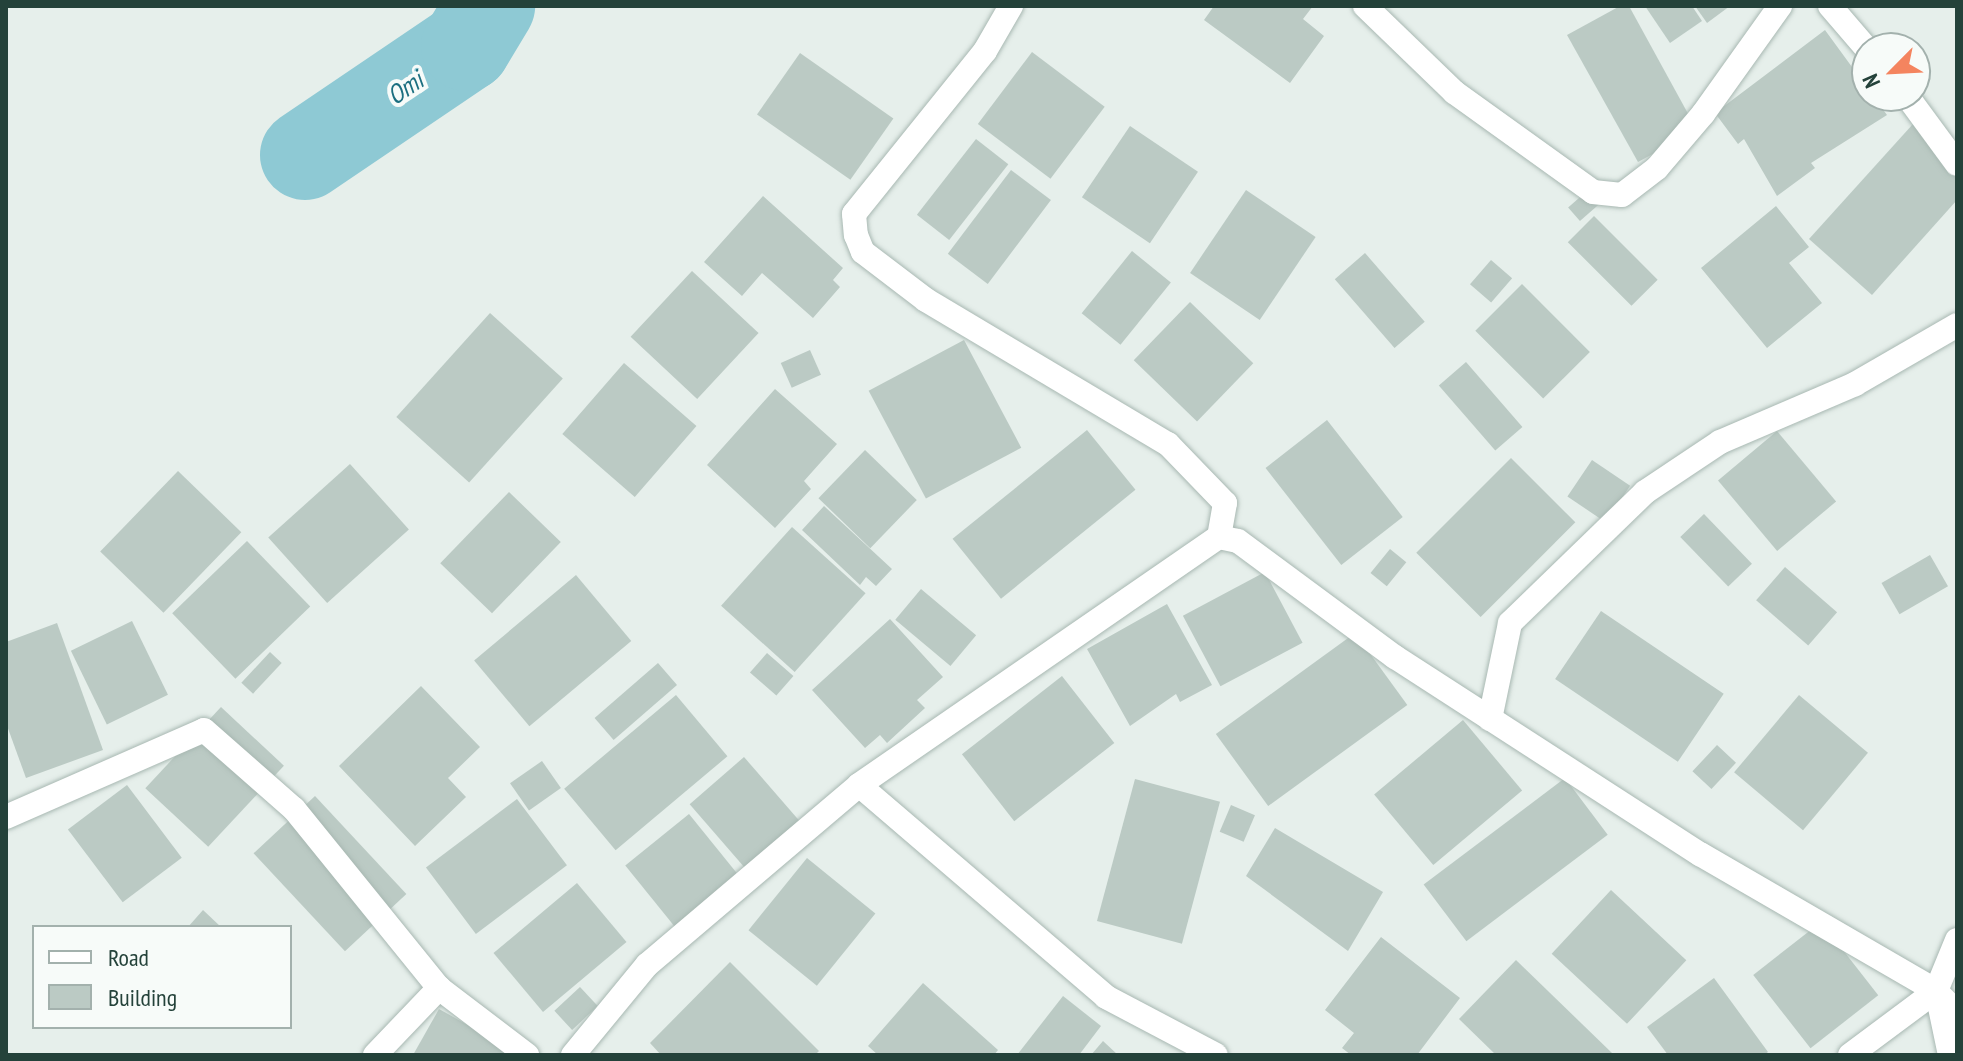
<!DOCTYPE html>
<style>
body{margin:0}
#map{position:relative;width:1963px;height:1061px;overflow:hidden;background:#e6efeb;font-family:"PT Sans Narrow",sans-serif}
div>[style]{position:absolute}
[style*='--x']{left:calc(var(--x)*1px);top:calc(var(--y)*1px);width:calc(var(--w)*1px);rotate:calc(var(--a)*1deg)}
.river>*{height:90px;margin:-45px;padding:0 45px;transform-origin:45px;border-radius:45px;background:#8ec9d4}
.building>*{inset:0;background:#bbcac4;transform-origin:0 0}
.roads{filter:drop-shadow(0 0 2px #a8b8b2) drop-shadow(0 0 2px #a8b8b2)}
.minor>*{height:24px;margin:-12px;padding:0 12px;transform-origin:12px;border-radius:12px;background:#fff}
span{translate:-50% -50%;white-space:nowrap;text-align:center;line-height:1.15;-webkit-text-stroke:8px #f7fbf9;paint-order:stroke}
.water-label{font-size:26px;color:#1c6f80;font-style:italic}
.frame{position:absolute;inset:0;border:8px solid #24423a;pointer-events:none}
.legend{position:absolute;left:32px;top:925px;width:260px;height:104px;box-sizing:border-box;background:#f7fbf9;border:2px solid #a3b1ad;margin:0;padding:10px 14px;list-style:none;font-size:24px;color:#24423a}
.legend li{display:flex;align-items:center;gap:16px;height:40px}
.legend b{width:40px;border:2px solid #a3b1ad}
.north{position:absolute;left:1851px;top:32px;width:80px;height:80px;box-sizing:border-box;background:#f7fbf9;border:2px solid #a3b1ad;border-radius:50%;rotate:246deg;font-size:22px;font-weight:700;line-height:32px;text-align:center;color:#24423a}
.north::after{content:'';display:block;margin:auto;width:28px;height:36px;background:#f4845f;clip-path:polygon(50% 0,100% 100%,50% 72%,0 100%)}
</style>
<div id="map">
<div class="river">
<i style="--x:305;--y:155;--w:194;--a:-34.1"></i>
<i style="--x:466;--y:46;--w:47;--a:-59"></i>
</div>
<div class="building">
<i style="clip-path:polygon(1214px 6px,1313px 6px,1303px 19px,1324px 36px,1290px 83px,1204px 20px)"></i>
<i style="clip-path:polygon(1620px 6px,1629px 6px,1697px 130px,1638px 162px,1567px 35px)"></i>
<i style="clip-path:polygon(1645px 6px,1692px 6px,1702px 21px,1670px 43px)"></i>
<i style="clip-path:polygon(1695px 6px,1730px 6px,1707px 23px)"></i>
<i style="clip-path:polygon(1825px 30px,1887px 115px,1811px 163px,1815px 168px,1777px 196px,1744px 139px,1738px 144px,1715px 113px)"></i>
<i style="left:1032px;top:52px;width:91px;height:90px;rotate:37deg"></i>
<i style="left:800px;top:53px;width:114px;height:75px;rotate:35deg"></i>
<i style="clip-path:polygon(1922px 114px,1957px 145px,1957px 200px,1872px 295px,1809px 239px)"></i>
<i style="left:1130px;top:126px;width:82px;height:86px;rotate:34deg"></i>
<i style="left:976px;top:139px;width:41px;height:96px;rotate:38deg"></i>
<i style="left:1011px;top:170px;width:50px;height:105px;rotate:37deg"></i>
<i style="left:1246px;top:190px;width:84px;height:100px;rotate:34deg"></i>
<i style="left:1587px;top:191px;width:18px;height:25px;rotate:49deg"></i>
<i style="clip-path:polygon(763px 196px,843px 268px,833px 280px,840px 287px,813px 318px,762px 273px,742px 296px,704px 262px)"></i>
<i style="clip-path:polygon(1776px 206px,1809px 247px,1789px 263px,1822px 303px,1767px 348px,1701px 268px)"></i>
<i style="left:1594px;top:216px;width:90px;height:37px;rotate:45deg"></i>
<i style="left:1132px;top:251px;width:50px;height:80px;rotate:39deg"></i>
<i style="left:1365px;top:253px;width:91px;height:40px;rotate:49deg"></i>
<i style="left:1491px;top:260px;width:28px;height:32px;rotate:41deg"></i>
<i style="left:692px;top:271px;width:91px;height:90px;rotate:43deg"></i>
<i style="left:1522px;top:284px;width:96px;height:66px;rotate:45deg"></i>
<i style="left:1190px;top:302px;width:88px;height:81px;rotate:44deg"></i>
<i style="left:490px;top:313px;width:98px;height:140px;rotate:42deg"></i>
<i style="left:964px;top:340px;width:122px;height:108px;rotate:62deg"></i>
<i style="left:810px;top:350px;width:27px;height:32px;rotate:66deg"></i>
<i style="left:1466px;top:362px;width:86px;height:36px;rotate:49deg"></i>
<i style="left:624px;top:363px;width:96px;height:94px;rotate:41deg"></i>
<i style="clip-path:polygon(775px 389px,837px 444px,804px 481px,811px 489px,775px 528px,707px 465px)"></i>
<i style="left:1327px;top:420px;width:123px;height:78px;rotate:52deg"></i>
<i style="left:1087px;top:430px;width:77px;height:173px;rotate:51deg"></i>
<i style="left:1777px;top:431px;width:92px;height:77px;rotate:50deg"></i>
<i style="left:865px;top:450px;width:72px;height:67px;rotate:44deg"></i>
<i style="left:1511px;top:458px;width:91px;height:134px;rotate:45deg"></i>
<i style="left:1592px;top:460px;width:46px;height:44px;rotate:34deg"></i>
<i style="left:350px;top:464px;width:88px;height:110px;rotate:48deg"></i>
<i style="left:178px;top:471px;width:88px;height:112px;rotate:44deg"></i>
<i style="left:509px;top:492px;width:72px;height:99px;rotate:44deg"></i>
<i style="clip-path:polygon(824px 506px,892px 569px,876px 586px,866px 577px,860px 585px,802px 530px)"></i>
<i style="left:1704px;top:514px;width:69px;height:33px;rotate:46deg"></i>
<i style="left:792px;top:527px;width:99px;height:106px;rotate:42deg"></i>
<i style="left:247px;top:541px;width:91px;height:104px;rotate:46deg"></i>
<i style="left:1390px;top:549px;width:21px;height:31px;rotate:39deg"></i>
<i style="left:1930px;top:555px;width:36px;height:56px;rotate:60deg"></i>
<i style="left:1785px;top:567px;width:69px;height:44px;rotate:41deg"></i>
<i style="left:1265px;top:572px;width:80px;height:93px;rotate:62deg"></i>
<i style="left:576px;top:575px;width:86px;height:133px;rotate:50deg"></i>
<i style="left:921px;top:589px;width:72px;height:40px;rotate:40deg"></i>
<i style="clip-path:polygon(1167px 604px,1212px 685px,1180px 702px,1176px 694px,1130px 726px,1087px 649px)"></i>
<i style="left:1601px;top:611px;width:148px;height:82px;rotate:34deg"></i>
<i style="clip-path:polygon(890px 619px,943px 677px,917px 700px,925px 708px,887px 743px,880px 735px,865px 748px,812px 690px)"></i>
<i style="left:132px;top:621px;width:82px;height:68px;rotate:64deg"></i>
<i style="clip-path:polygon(57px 623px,103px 750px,26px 778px,6px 723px,6px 642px)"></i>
<i style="left:1355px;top:633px;width:89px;height:172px;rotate:54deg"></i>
<i style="left:270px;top:652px;width:16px;height:42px;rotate:43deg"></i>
<i style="left:767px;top:653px;width:35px;height:26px;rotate:41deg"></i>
<i style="left:658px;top:663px;width:29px;height:84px;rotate:49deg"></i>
<i style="left:1062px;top:676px;width:85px;height:127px;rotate:52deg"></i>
<i style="clip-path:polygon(421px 686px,480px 747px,448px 778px,466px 797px,415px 846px,339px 766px)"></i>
<i style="left:676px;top:695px;width:80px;height:146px;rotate:50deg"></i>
<i style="left:1799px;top:695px;width:90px;height:101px;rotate:40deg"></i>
<i style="left:221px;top:707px;width:86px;height:111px;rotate:43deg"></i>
<i style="left:1463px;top:720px;width:92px;height:116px;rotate:50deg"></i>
<i style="left:1717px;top:745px;width:26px;height:36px;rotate:43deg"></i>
<i style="left:744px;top:757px;width:84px;height:72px;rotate:49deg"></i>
<i style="left:542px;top:761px;width:33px;height:39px;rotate:55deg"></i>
<i style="left:1565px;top:778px;width:71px;height:177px;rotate:53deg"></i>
<i style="left:1135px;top:779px;width:88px;height:147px;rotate:15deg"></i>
<i style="left:127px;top:785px;width:91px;height:74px;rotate:53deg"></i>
<i style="left:315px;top:796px;width:134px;height:84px;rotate:47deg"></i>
<i style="left:517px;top:799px;width:83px;height:114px;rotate:53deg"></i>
<i style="left:1231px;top:805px;width:26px;height:29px;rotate:23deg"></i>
<i style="left:689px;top:814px;width:80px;height:82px;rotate:51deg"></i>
<i style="clip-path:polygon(1275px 828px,1383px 892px,1348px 951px,1246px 876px)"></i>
<i style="left:807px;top:858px;width:88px;height:93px;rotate:39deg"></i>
<i style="left:577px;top:883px;width:77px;height:109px;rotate:50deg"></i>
<i style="left:1611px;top:890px;width:103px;height:87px;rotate:43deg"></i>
<i style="clip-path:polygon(203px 910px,221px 927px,188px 927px)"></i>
<i style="left:1821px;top:922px;width:93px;height:86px;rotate:52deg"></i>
<i style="clip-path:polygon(1381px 937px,1460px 998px,1417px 1055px,1351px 1055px,1342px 1048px,1354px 1033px,1325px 1010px)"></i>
<i style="clip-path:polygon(1516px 960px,1612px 1053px,1610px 1055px,1496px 1055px,1459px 1019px)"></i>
<i style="clip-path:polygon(730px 962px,819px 1051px,815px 1055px,661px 1055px,650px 1043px)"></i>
<i style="clip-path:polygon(1714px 978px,1768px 1052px,1764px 1055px,1668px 1055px,1647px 1027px)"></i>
<i style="clip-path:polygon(923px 983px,998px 1050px,994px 1055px,878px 1055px,868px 1046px)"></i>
<i style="left:580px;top:987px;width:26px;height:35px;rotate:47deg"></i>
<i style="clip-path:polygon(1063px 996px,1101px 1026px,1079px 1055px,1017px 1055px)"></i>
<i style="clip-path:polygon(439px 1009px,518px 1053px,517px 1055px,413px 1055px)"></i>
<i style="clip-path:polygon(1103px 1041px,1118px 1055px,1091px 1055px)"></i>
</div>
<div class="roads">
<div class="minor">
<i style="--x:1011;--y:6;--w:52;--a:120"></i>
<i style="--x:985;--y:51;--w:209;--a:128.8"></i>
<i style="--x:854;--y:214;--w:21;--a:85"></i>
<i style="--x:856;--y:235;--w:18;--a:68"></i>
<i style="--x:863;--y:252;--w:79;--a:37.3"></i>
<i style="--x:926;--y:300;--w:282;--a:30.8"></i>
<i style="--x:1168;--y:444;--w:82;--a:46"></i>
<i style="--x:1225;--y:503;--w:35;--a:100"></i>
<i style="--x:1365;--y:6;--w:124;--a:44"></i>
<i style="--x:1454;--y:92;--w:171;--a:35.7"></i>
<i style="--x:1593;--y:192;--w:29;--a:6"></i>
<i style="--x:1622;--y:195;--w:44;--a:-37.6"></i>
<i style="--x:1657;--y:168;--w:71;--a:-49.6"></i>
<i style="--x:1703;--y:114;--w:133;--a:-54.5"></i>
<i style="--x:1830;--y:6;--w:57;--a:49.3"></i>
<i style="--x:1907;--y:96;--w:84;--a:53.7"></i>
<i style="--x:1490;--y:719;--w:98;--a:-78.2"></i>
<i style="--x:1510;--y:623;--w:188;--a:-44.1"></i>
<i style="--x:1645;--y:492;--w:90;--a:-33.7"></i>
<i style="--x:1720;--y:442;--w:147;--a:-23.2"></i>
<i style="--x:1855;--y:384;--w:118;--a:-30"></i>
<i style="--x:859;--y:785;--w:437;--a:-34.6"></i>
<i style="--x:1219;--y:537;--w:19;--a:12"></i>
<i style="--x:1238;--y:541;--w:195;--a:36.5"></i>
<i style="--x:1395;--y:657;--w:363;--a:32.9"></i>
<i style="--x:1700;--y:854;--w:273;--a:30.1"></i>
<i style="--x:1936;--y:991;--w:30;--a:46"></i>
<i style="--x:6;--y:817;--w:216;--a:-23.7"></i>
<i style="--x:204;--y:730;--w:120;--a:41.3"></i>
<i style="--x:294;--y:809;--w:230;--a:51"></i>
<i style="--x:1937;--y:993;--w:63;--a:78.2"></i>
<i style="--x:375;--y:1055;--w:93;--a:-46.3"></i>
<i style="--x:439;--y:988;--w:111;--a:37.3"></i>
<i style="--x:573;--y:1055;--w:117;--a:-50.6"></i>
<i style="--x:647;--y:965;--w:278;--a:-40.3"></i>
<i style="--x:859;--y:785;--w:326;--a:40.6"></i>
<i style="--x:1106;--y:997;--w:124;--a:27.8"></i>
<i style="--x:1850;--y:1055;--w:107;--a:-36.7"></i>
<i style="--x:1936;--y:991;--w:55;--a:-67.6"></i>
</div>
</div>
<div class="water-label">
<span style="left:405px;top:88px;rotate:-34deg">Omi</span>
</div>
<div class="frame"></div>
<ul class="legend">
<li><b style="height:10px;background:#fff"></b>Road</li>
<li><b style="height:22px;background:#bbcac4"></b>Building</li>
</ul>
<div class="north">N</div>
</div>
